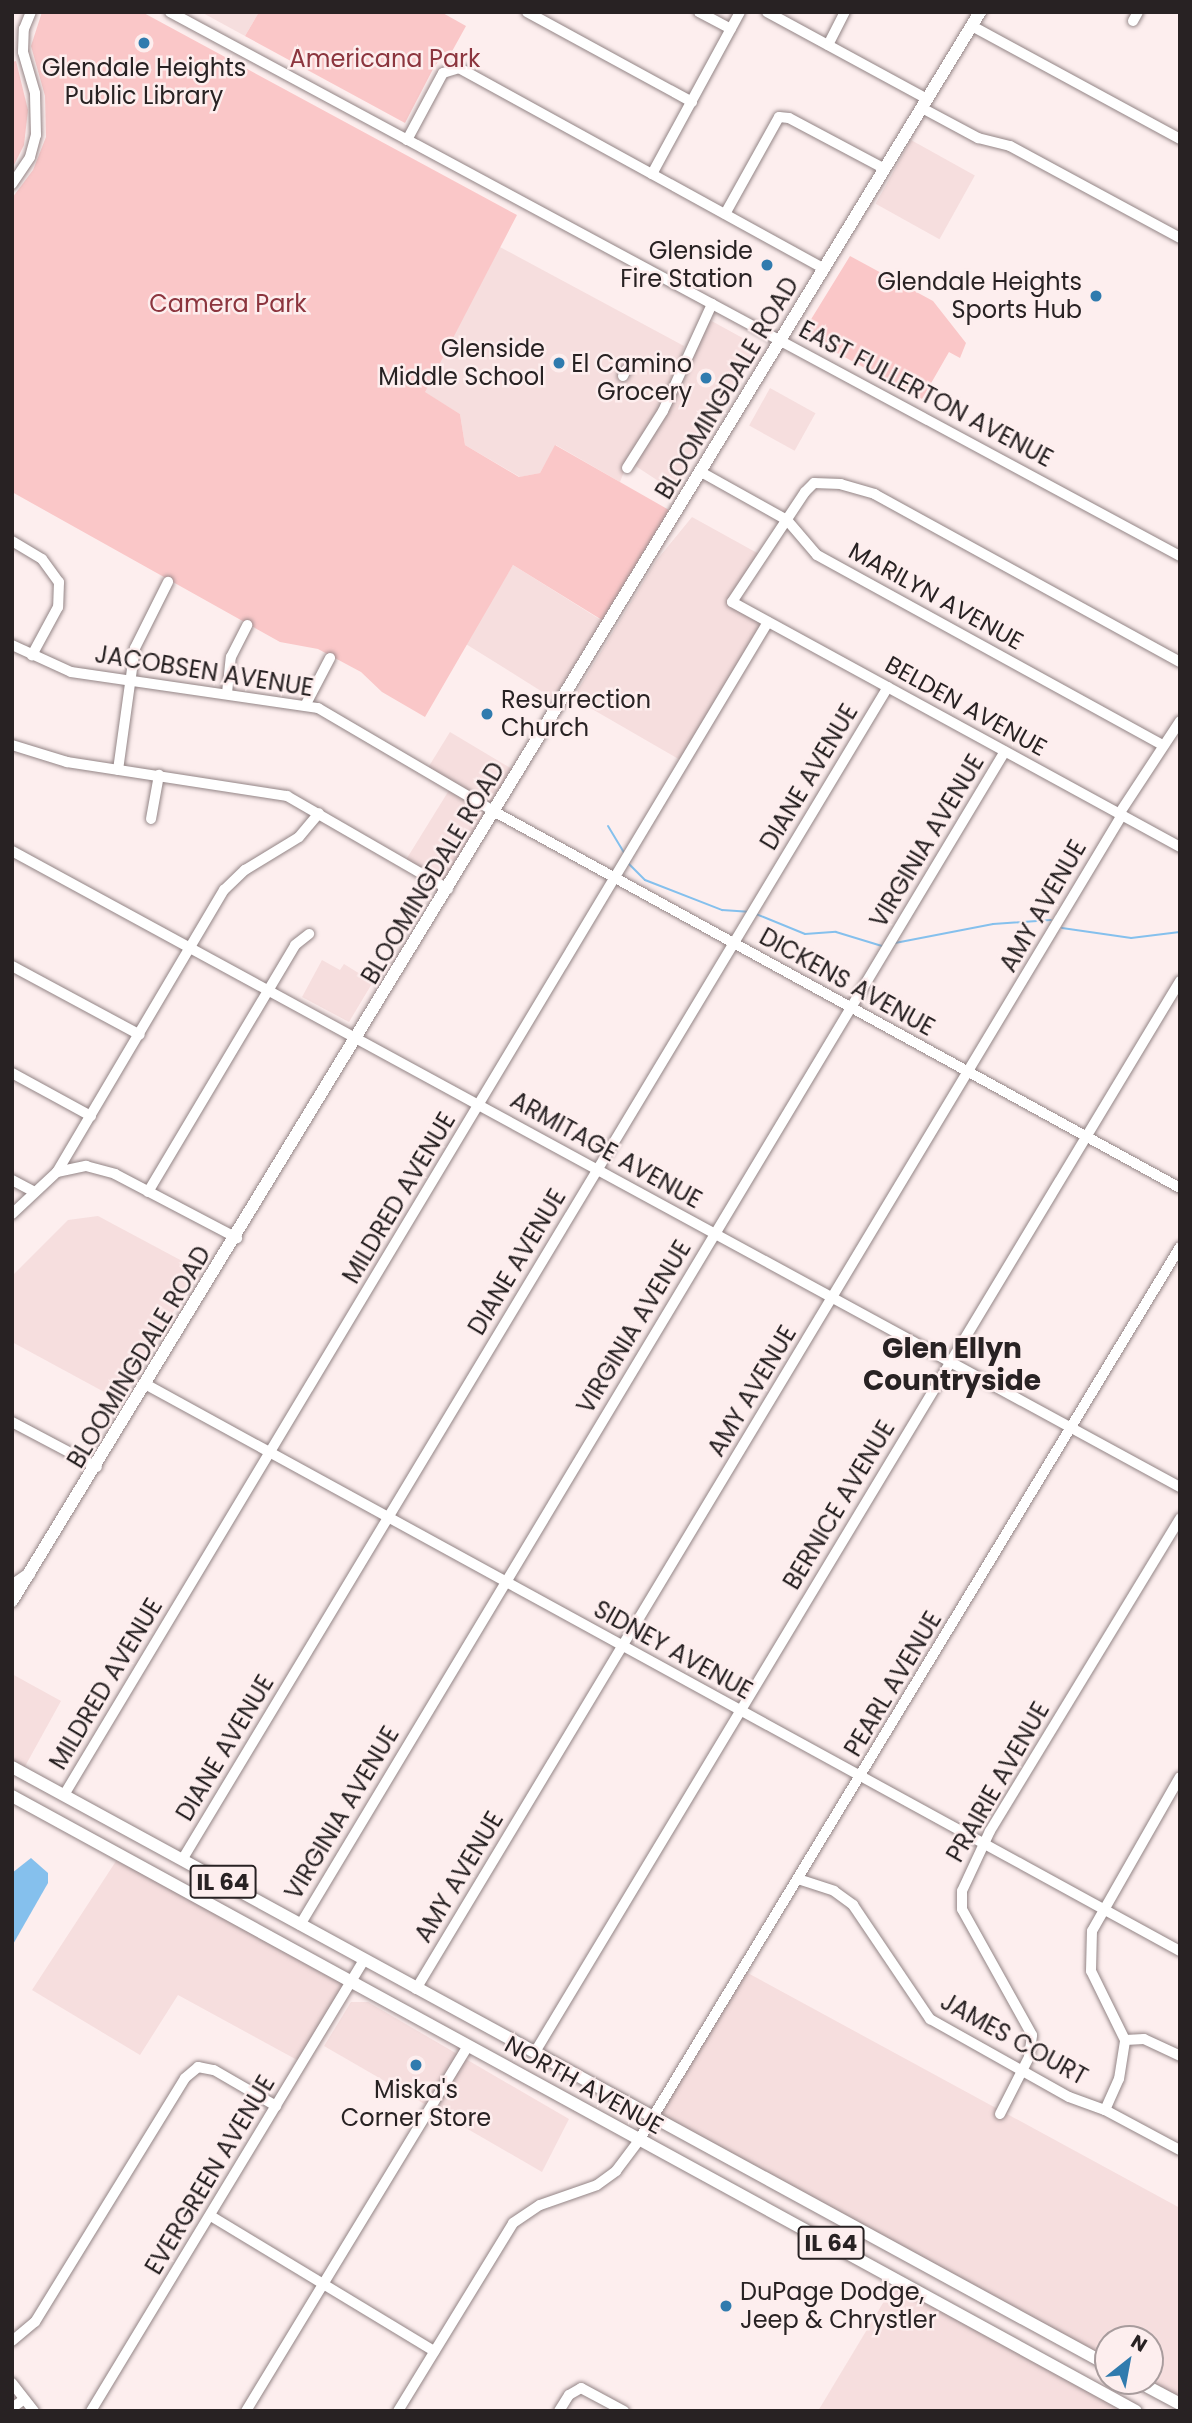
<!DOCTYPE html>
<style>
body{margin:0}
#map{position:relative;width:1192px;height:2423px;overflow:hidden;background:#fdeeee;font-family:Poppins,sans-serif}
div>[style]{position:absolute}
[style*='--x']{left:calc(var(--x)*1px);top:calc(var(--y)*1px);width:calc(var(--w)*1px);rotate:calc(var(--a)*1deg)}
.built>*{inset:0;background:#f6dede;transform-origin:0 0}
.green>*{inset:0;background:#fac7c8}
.water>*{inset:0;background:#85c0ed}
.stream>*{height:2px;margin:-1px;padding:0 1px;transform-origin:1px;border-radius:1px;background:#85c0ed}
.roads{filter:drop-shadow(0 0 2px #938586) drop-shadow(0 0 2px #938586)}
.minor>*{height:10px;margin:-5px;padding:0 5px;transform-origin:5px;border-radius:5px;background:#fff}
.major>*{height:12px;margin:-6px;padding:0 6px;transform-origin:6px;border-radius:6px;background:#fff}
.dots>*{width:19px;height:19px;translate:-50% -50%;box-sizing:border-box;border:4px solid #fdeeee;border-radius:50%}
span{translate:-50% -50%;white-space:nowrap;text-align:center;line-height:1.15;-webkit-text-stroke:5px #fdeeee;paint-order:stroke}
.shield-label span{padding:2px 5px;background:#fdeeee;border:2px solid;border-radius:5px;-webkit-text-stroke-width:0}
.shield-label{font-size:23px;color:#282223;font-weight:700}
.park-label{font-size:24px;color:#8c353e}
.poi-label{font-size:24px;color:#282223}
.right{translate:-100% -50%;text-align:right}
.left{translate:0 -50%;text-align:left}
.street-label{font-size:24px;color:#282223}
.quarter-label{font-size:28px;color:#282223;font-weight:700}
.frame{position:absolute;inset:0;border:14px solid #282223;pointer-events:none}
.north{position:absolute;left:1094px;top:2325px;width:70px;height:70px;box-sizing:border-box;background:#fdeeee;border:2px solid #a89c9d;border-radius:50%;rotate:31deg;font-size:19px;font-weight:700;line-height:28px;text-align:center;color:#282223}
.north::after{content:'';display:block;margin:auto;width:24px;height:32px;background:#307bae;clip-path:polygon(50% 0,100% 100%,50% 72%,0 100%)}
</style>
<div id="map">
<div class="built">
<i style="clip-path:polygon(201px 12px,259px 12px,245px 36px)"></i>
<i style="left:911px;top:140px;width:73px;height:73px;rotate:29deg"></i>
<i style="clip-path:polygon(500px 247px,684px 346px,676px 375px,708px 319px,759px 347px,672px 490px,628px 461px,620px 482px,556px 445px,540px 473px,520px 477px,465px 445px,460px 414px,424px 392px)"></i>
<i style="left:770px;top:388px;width:52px;height:43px;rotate:29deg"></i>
<i style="clip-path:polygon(692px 517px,759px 554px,730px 602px,765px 622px,682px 761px,573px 698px,656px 561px)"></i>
<i style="left:513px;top:565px;width:105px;height:92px;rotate:32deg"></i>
<i style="clip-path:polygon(450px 732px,512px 769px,440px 886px,404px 863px,451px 787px,426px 771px)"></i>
<i style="clip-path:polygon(322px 960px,340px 970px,344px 964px,373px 982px,349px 1022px,302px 997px)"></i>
<i style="clip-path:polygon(98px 1216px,199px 1270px,119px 1400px,12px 1342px,12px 1276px,68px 1220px)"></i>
<i style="clip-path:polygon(12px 1674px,61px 1701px,23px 1770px,12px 1764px)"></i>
<i style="clip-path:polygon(118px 1858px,349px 1984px,299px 2061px,178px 1995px,140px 2055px,32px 1990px)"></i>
<i style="clip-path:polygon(744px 1971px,1180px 2208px,1180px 2399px,1146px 2381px,1150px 2381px,1150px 2339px,1108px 2339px,1108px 2361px,658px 2116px)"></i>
<i style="clip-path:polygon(351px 2002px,368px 2002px,569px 2119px,542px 2172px,324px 2046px)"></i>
<i style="clip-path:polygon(895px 2283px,1128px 2411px,818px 2411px)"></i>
</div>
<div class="green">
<i style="clip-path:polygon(42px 12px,142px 12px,517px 215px,425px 392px,460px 414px,465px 445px,519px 477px,540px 473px,555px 445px,669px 510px,602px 620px,513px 565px,425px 717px,382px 692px,361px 672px,318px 649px,280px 642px,12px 492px,12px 198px,33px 170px,46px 137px,45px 96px,31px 46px)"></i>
<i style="clip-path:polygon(259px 12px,441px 12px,466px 26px,450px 55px,444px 52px,432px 71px,405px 123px,245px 36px)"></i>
<i style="clip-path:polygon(16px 61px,28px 110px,24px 145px,12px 169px,12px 62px)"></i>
<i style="clip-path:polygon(850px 256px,933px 301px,966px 343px,960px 358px,949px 352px,922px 399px,802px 334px)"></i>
</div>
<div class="water">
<i style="clip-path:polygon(31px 1858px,48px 1873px,48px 1883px,12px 1946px,12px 1873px)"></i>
</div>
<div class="stream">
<i style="--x:608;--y:826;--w:33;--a:59"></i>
<i style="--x:628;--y:863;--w:24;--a:45"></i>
<i style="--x:645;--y:880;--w:83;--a:21.3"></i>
<i style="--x:722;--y:910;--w:26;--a:4"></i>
<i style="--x:756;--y:914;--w:53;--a:22.2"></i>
<i style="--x:805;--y:934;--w:31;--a:-4"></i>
<i style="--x:836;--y:932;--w:48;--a:16.9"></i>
<i style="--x:1062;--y:928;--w:70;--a:8.2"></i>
<i style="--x:1131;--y:938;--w:49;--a:-7"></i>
<i style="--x:895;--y:943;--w:100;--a:-11"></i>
<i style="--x:993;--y:924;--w:58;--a:-3.9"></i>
</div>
<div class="roads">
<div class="minor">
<i style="--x:170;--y:12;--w:1147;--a:28.31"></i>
<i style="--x:527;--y:12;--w:188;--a:28.6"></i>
<i style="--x:699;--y:12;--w:36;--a:28"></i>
<i style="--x:767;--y:12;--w:182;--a:28.5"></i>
<i style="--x:1133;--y:21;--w:10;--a:-61"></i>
<i style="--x:972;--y:26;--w:237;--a:28.5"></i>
<i style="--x:828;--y:45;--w:37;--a:-63"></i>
<i style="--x:922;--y:108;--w:64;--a:28.2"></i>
<i style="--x:978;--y:138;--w:33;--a:14"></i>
<i style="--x:1010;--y:146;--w:193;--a:28.4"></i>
<i style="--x:407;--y:140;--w:76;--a:-61.8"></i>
<i style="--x:443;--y:73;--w:17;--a:-17"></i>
<i style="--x:459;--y:68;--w:417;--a:28.8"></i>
<i style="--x:652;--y:174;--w:184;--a:-61.5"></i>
<i style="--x:12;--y:184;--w:32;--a:-56"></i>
<i style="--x:30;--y:157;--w:23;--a:-75"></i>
<i style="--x:36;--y:135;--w:42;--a:-91.4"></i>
<i style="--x:35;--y:93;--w:43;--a:-106.3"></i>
<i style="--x:23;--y:52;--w:23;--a:-88"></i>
<i style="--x:24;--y:29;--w:18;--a:-68"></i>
<i style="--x:725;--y:214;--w:111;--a:-60.9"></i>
<i style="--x:779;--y:117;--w:10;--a:6"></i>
<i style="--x:789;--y:118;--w:109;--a:28"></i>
<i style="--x:623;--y:376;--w:7;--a:-63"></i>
<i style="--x:627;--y:468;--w:67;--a:-57.7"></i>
<i style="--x:663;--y:411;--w:118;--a:-65.4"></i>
<i style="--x:701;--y:472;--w:98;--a:29.2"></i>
<i style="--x:787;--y:520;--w:46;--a:49.4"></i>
<i style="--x:817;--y:555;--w:393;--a:28.8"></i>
<i style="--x:12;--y:541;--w:35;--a:31"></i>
<i style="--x:42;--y:559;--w:29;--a:54"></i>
<i style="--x:59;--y:582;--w:25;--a:92"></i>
<i style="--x:58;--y:607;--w:55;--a:118.4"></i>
<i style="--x:12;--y:645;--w:65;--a:24.6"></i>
<i style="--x:71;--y:672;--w:250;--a:8.3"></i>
<i style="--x:318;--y:708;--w:205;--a:30.4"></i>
<i style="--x:495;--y:812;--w:781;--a:28.76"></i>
<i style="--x:1180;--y:662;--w:348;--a:-151.2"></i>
<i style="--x:875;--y:494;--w:35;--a:-164"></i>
<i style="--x:841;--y:484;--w:27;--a:-178"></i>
<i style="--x:814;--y:483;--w:13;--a:135"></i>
<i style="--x:805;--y:492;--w:132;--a:123.6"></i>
<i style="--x:732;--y:602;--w:511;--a:28.67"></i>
<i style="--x:227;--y:693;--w:36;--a:-84"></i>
<i style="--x:231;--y:657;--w:36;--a:-63"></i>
<i style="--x:306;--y:704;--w:52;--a:-62.4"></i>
<i style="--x:12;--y:745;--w:58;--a:17.2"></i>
<i style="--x:67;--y:762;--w:223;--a:8.8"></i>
<i style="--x:287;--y:796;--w:186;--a:30"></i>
<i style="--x:118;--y:770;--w:123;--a:-82.1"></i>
<i style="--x:135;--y:648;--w:74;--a:-63.4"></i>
<i style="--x:1119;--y:814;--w:111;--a:-56.7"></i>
<i style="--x:151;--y:819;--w:45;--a:-79.7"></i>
<i style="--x:12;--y:851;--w:1330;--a:28.57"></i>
<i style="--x:12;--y:966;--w:145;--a:28.3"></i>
<i style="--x:12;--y:1073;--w:90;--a:28.6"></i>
<i style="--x:57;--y:1172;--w:328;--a:-59.4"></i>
<i style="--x:224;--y:890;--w:29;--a:-44"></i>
<i style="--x:245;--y:870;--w:63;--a:-31.4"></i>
<i style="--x:299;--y:837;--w:31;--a:-50"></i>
<i style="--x:12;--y:1180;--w:24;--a:28"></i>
<i style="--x:148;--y:1192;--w:287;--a:-59.2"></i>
<i style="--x:295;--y:945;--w:18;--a:-38"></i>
<i style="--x:12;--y:1214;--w:62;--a:-43"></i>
<i style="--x:57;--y:1172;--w:30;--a:-12"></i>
<i style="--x:86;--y:1166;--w:30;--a:15"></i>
<i style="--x:115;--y:1174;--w:138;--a:27.7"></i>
<i style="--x:147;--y:1385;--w:1178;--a:28.72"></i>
<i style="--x:12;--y:1422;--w:96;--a:27.9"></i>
<i style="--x:64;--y:1795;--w:1368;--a:-59.03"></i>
<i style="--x:182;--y:1860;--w:1369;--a:-58.96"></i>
<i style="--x:798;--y:1879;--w:38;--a:18"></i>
<i style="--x:834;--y:1891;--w:24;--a:36"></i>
<i style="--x:853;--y:1905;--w:138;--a:56"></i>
<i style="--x:930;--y:2019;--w:159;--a:29.3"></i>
<i style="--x:1069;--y:2097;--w:38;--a:20"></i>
<i style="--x:1105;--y:2110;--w:85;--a:28.1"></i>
<i style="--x:300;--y:1925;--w:1369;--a:-59.01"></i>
<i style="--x:416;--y:1989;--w:1370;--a:-58.98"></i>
<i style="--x:1125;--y:2040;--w:19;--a:-3"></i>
<i style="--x:1144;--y:2039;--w:40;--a:25"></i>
<i style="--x:535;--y:2052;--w:1250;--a:-58.94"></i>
<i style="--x:1105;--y:2110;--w:34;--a:-66"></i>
<i style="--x:1119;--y:2079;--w:39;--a:-81"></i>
<i style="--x:1125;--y:2040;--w:77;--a:-116.2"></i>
<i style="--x:1091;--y:1971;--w:40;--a:-88.6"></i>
<i style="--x:1092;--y:1931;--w:177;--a:-60.3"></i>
<i style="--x:1000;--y:2114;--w:64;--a:-63"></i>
<i style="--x:1029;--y:2057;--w:22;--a:-82"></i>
<i style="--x:1032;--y:2035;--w:144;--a:-119.1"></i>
<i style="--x:962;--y:1909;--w:18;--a:-90"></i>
<i style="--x:962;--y:1891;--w:66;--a:-65"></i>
<i style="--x:990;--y:1831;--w:366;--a:-58.7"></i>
<i style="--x:211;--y:2216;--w:261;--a:31.2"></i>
<i style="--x:12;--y:2341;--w:30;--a:-40"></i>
<i style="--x:35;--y:2322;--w:286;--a:-58.4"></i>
<i style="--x:185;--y:2078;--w:17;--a:-40"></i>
<i style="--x:198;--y:2067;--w:16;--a:11"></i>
<i style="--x:214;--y:2070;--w:72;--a:30.1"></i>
<i style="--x:12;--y:2383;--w:36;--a:52"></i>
<i style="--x:12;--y:2408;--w:14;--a:-36"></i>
<i style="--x:91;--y:2411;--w:527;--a:-58.81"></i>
<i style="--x:246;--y:2411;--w:427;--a:-58.7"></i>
<i style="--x:398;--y:2411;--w:220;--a:-58.5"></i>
<i style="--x:513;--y:2223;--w:32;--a:-34"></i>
<i style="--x:540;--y:2205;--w:60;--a:-19.3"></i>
<i style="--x:597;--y:2185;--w:24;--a:-36"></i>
<i style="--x:616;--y:2171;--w:39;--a:-53"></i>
<i style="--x:639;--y:2140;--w:1044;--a:-58.79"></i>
<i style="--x:559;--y:2411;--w:19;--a:-58"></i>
<i style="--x:569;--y:2395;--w:14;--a:-30"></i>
<i style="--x:581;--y:2388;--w:49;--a:28.1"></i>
</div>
<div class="major">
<i style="--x:12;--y:1586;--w:21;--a:-35"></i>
<i style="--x:12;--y:1601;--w:1861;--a:-58.65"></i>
<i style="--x:12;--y:1767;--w:1249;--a:28.62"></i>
<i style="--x:12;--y:1796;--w:1281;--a:28.69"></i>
<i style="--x:1137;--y:2381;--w:49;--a:28.1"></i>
</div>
</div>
<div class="dots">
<i style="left:144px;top:43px;background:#307bae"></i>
<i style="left:767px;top:265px;background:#307bae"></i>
<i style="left:1096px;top:296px;background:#307bae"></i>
<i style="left:559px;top:363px;background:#307bae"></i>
<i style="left:706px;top:378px;background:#307bae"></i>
<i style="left:487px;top:714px;background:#307bae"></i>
<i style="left:416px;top:2065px;background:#307bae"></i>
<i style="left:726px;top:2306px;background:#307bae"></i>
</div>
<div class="shield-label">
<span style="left:223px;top:1882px">IL 64</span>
<span style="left:831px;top:2243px">IL 64</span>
</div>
<div class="park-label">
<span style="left:385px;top:59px">Americana Park</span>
<span style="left:228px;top:304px">Camera Park</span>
</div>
<div class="poi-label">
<span style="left:144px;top:82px">Glendale Heights<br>Public Library</span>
<span class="right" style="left:753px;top:265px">Glenside<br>Fire Station</span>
<span class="right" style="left:1082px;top:296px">Glendale Heights<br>Sports Hub</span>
<span class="right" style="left:545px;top:363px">Glenside<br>Middle School</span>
<span class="right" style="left:692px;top:378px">El Camino<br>Grocery</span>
<span class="left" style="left:501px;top:714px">Resurrection<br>Church</span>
<span style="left:416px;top:2104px">Miska's<br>Corner Store</span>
<span class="left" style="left:740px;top:2306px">DuPage Dodge,<br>Jeep &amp; Chrystler</span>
</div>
<div class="street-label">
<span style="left:727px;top:388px;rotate:-59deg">BLOOMINGDALE ROAD</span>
<span style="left:926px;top:394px;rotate:28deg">EAST FULLERTON AVENUE</span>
<span style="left:936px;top:596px;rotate:29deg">MARILYN AVENUE</span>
<span style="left:204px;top:671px;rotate:9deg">JACOBSEN AVENUE</span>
<span style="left:966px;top:706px;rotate:29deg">BELDEN AVENUE</span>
<span style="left:809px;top:777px;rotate:-59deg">DIANE AVENUE</span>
<span style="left:927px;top:841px;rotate:-59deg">VIRGINIA AVENUE</span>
<span style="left:433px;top:873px;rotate:-59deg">BLOOMINGDALE ROAD</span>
<span style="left:1043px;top:906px;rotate:-60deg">AMY AVENUE</span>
<span style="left:847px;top:982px;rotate:29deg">DICKENS AVENUE</span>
<span style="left:606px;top:1150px;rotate:29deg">ARMITAGE AVENUE</span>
<span style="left:399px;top:1198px;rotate:-59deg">MILDRED AVENUE</span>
<span style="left:517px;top:1262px;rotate:-59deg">DIANE AVENUE</span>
<span style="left:634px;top:1327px;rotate:-59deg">VIRGINIA AVENUE</span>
<span style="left:139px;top:1357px;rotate:-59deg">BLOOMINGDALE ROAD</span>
<span style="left:752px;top:1391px;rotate:-59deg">AMY AVENUE</span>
<span style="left:839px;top:1505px;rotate:-59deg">BERNICE AVENUE</span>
<span style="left:673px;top:1650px;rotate:29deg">SIDNEY AVENUE</span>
<span style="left:106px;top:1684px;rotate:-59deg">MILDRED AVENUE</span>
<span style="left:893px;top:1684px;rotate:-59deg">PEARL AVENUE</span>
<span style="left:225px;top:1748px;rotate:-59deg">DIANE AVENUE</span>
<span style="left:998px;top:1782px;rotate:-60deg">PRAIRIE AVENUE</span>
<span style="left:342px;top:1813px;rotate:-59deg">VIRGINIA AVENUE</span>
<span style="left:459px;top:1877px;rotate:-59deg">AMY AVENUE</span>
<span style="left:1014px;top:2039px;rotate:29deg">JAMES COURT</span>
<span style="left:584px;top:2085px;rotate:29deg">NORTH AVENUE</span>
<span style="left:210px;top:2175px;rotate:-59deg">EVERGREEN AVENUE</span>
</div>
<div class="quarter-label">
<span style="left:952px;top:1365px">Glen Ellyn<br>Countryside</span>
</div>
<div class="frame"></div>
<div class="north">N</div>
</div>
